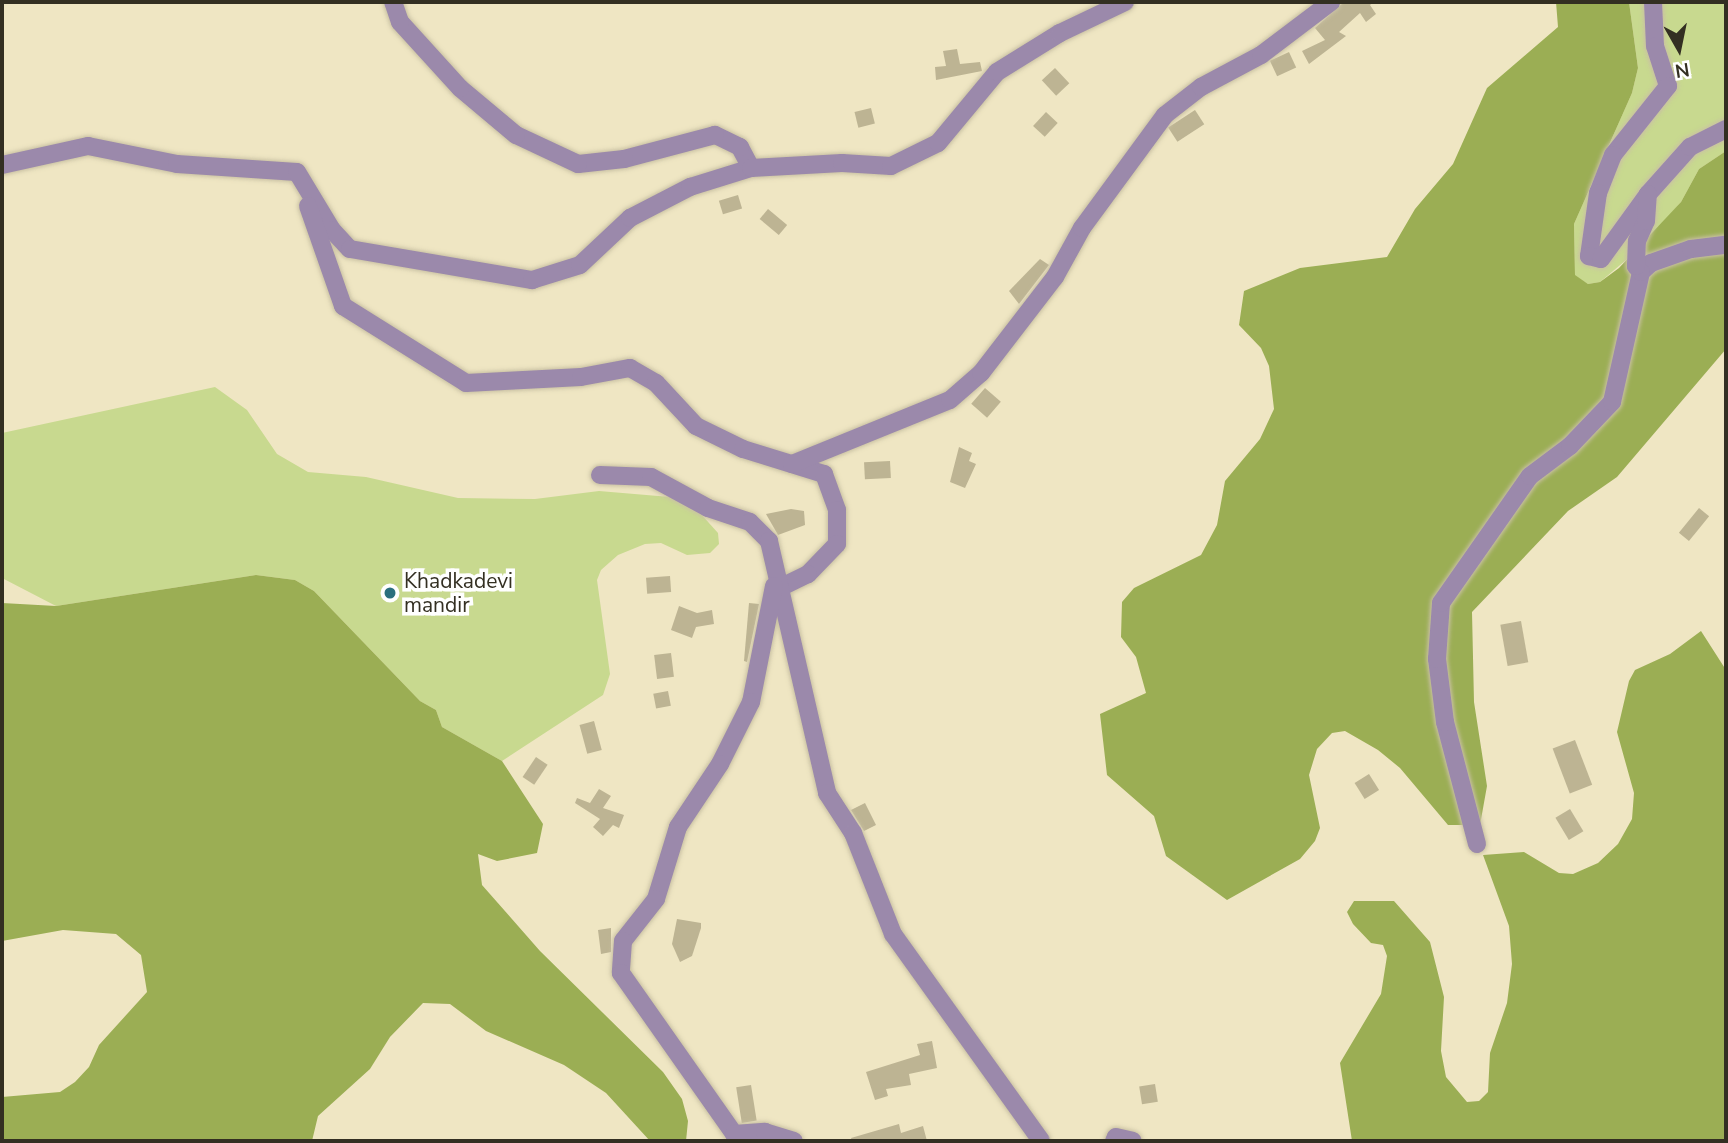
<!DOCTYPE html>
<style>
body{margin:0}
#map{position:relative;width:1728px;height:1143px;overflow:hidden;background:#efe6c3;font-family:"Nunito Sans",sans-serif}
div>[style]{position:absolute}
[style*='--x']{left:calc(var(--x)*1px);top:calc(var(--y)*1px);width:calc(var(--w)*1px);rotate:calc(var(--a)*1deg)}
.green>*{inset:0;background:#c8d98f}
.forest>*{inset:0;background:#9bae54}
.building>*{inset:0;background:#bdb493;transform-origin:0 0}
.roads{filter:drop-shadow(0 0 2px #c9c1a3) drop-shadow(0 0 2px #c9c1a3)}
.minor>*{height:18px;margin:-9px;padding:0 9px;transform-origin:9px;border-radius:9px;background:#9b89ab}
.dots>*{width:19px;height:19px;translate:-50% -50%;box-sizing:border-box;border:4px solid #fff;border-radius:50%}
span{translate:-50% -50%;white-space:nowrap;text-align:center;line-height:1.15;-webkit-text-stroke:7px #fff;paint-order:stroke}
.poi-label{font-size:21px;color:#332f22}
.left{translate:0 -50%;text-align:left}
.frame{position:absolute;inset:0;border:4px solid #332f22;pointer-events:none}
.north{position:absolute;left:1644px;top:14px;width:70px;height:70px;-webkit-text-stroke:5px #fff;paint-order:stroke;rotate:171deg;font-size:19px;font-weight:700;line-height:28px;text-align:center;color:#332f22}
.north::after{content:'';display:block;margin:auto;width:24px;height:32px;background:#332f22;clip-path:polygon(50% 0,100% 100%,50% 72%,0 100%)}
</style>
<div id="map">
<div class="green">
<i style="clip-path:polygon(1629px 2px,1726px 2px,1726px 151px,1699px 169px,1681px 202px,1645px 244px,1600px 282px,1588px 284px,1575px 276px,1574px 224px,1632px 93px,1638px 68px)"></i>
<i style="clip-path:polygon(215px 387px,247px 410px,277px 454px,308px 472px,366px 477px,458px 498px,535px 499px,599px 491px,670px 497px,700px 513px,718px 533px,719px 544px,710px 553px,687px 555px,661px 543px,645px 544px,618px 555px,601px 570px,597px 580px,610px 674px,603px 695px,502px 761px,442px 727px,436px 710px,420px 701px,314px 591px,295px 580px,256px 575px,56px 606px,2px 578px,2px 433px)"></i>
</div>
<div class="forest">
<i style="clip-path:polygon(1556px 2px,1629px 2px,1638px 68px,1632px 93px,1574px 224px,1575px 275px,1588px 284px,1600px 282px,1619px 268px,1681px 202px,1699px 169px,1726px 151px,1726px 349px,1617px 477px,1568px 511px,1472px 612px,1474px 702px,1487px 786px,1480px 825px,1448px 825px,1400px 768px,1378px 750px,1345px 731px,1332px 733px,1317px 749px,1309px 775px,1320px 828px,1315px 841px,1300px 859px,1227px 900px,1166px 856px,1154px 816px,1107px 775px,1100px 714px,1146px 693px,1136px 657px,1121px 637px,1122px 602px,1134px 588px,1201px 555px,1217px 525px,1225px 481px,1260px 439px,1274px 409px,1269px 366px,1261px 348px,1239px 325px,1244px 291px,1300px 268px,1387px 257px,1415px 209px,1453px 164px,1487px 88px,1558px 27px)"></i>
<i style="clip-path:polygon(256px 575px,295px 580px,314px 591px,420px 701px,436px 710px,442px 727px,502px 761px,543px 824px,537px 853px,497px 861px,478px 854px,482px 885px,540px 951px,663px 1072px,682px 1099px,688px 1121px,686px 1141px,650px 1141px,606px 1093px,564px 1065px,486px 1031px,450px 1004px,423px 1003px,390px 1037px,370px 1069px,318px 1116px,312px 1141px,2px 1141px,2px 1097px,60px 1092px,75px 1082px,89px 1067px,99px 1045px,147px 992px,141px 955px,116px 934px,63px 930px,2px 941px,2px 603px,56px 606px)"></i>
<i style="clip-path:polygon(1701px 631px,1726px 670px,1726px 1141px,1352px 1141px,1340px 1063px,1381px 994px,1387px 956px,1383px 945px,1371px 943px,1353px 924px,1347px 912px,1354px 901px,1394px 901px,1430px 942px,1444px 997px,1441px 1051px,1446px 1077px,1467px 1102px,1479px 1101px,1488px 1092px,1490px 1053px,1507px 1003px,1512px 964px,1509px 926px,1483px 855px,1524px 852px,1559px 873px,1573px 874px,1598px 863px,1618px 844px,1632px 819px,1634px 793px,1617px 732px,1629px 681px,1635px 670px,1670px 654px)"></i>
</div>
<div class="building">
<i style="clip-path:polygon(1344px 2px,1373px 2px,1370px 5px,1376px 14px,1366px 22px,1360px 13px,1339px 32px,1346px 36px,1309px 64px,1302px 51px,1325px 40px,1315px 28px)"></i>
<i style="clip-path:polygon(957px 49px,960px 64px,980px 62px,982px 71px,936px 80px,935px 67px,946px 66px,943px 51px)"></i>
<i style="left:1289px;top:52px;width:17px;height:21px;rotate:65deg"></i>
<i style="left:1055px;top:68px;width:21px;height:18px;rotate:47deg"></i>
<i style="left:871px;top:108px;width:16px;height:17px;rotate:76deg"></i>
<i style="left:1195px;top:110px;width:17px;height:32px;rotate:57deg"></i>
<i style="left:1046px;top:112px;width:16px;height:19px;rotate:43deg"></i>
<i style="left:738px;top:195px;width:14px;height:20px;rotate:73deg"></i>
<i style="left:768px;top:209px;width:25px;height:13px;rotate:40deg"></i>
<i style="clip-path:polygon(1040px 259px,1049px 265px,1019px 304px,1009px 291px)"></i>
<i style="left:985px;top:388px;width:21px;height:21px;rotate:41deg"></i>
<i style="clip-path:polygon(959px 447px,972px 453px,969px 461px,976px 464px,965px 488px,950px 482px)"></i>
<i style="left:890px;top:461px;width:17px;height:26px;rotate:87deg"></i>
<i style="left:1699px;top:508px;width:13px;height:32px;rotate:39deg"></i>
<i style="clip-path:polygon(791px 509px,804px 511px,805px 525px,778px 535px,766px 514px)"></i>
<i style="left:670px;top:576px;width:16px;height:24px;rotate:86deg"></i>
<i style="clip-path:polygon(749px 603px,759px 604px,747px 662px,744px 661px)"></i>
<i style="clip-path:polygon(679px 606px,697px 613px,712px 610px,714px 624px,696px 627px,692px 638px,671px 630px)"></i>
<i style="left:1521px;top:621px;width:42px;height:21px;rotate:80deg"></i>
<i style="left:671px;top:653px;width:24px;height:17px;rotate:83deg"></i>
<i style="left:668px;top:691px;width:15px;height:15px;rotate:79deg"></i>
<i style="left:594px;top:721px;width:30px;height:15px;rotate:75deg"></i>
<i style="left:1575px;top:740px;width:48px;height:24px;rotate:69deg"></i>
<i style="left:536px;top:757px;width:14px;height:24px;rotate:34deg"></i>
<i style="left:1369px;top:774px;width:19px;height:17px;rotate:58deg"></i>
<i style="clip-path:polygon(599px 789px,611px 796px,603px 808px,624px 815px,619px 828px,613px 825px,603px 836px,593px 827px,600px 819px,575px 803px,577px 798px,590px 803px)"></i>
<i style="clip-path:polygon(865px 803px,876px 825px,864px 831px,851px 810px)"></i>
<i style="left:1570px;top:809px;width:26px;height:17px;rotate:59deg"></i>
<i style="clip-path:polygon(677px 919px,701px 923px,701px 928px,692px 956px,680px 962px,672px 944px)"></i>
<i style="clip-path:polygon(611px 928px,611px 952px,601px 954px,598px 930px)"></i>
<i style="clip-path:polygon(932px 1041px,937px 1068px,909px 1074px,911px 1085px,886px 1089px,888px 1096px,875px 1100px,866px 1072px,920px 1055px,917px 1044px)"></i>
<i style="left:1155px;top:1084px;width:18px;height:16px;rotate:81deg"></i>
<i style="left:751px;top:1085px;width:36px;height:15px;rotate:81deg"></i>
<i style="clip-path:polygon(899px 1124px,901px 1133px,923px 1126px,927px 1141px,852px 1141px,851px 1138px)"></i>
</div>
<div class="roads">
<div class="minor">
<i style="--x:1653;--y:2;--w:44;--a:87.4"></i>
<i style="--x:1655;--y:46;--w:42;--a:72"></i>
<i style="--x:1668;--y:86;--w:88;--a:128.6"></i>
<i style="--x:1613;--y:155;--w:41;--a:111.5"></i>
<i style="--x:1598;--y:193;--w:64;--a:98.1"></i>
<i style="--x:1589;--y:256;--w:12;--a:14"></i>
<i style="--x:1601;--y:259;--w:80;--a:-54.1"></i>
<i style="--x:1648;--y:194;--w:63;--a:-48.2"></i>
<i style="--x:1690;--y:147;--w:40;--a:-26.6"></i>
<i style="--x:2;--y:165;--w:88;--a:-12.5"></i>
<i style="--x:88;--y:146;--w:91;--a:11.4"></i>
<i style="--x:177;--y:164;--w:120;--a:3.8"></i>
<i style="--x:297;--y:172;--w:68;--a:58.9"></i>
<i style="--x:332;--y:230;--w:26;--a:47"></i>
<i style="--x:350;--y:249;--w:185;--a:9.7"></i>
<i style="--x:532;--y:280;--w:50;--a:-17.4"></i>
<i style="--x:580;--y:265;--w:69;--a:-43.2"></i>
<i style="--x:630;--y:218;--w:68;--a:-27.3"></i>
<i style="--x:690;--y:187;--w:64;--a:-17.3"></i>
<i style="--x:751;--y:168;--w:24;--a:-118"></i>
<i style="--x:740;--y:147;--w:28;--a:-154"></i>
<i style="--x:715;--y:135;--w:94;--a:165.2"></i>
<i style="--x:624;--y:159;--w:46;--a:173.8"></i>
<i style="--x:578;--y:164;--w:68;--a:-154.9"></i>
<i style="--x:516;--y:135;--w:73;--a:-140"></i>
<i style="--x:460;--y:88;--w:89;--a:-132.3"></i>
<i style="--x:400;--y:22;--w:21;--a:-109"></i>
<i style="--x:751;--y:168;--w:91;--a:-3.1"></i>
<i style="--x:842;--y:163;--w:49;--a:3.5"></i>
<i style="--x:891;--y:166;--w:52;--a:-26.1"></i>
<i style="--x:938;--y:143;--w:92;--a:-50.3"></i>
<i style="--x:997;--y:72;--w:74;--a:-31.8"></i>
<i style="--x:1060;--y:33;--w:72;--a:-25.5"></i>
<i style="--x:308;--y:206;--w:106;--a:70.7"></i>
<i style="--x:343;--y:306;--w:145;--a:32"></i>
<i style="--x:466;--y:383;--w:115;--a:-3"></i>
<i style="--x:581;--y:377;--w:50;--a:-10.4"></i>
<i style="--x:630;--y:368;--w:30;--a:30"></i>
<i style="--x:656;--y:383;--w:59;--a:47.1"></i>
<i style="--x:696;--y:426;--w:52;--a:26.1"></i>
<i style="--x:743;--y:449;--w:85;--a:17.2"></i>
<i style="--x:824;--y:474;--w:38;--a:70"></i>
<i style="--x:837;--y:510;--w:34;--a:90"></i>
<i style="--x:837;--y:544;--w:42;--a:134"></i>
<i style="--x:808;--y:574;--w:34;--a:154"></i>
<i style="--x:1641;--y:272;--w:13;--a:-42"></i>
<i style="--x:1651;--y:263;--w:42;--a:-19.3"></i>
<i style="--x:1691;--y:249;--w:35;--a:-7"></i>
<i style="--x:792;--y:464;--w:170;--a:-22.1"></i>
<i style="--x:950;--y:400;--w:41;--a:-41.1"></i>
<i style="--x:981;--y:373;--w:121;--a:-52.4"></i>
<i style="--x:1055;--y:277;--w:56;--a:-61.1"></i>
<i style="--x:1082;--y:228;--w:140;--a:-53.7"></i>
<i style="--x:1165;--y:115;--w:46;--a:-37.9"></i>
<i style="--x:1201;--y:87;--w:68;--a:-28.1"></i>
<i style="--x:1261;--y:55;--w:88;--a:-37.1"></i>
<i style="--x:600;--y:475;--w:51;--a:2.2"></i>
<i style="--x:651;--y:477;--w:65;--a:28.5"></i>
<i style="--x:708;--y:508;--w:44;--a:18.4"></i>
<i style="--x:750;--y:522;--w:27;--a:45"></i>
<i style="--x:769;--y:541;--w:259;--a:77"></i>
<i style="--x:827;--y:793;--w:48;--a:57"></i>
<i style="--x:853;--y:833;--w:109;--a:68.4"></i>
<i style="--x:893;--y:934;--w:254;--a:54.4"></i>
<i style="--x:774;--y:586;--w:118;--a:101.2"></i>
<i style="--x:751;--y:702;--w:69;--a:116.6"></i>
<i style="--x:720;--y:764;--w:76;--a:123.7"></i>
<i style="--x:678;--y:827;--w:75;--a:107"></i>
<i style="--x:656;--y:899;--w:53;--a:128.2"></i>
<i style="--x:623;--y:941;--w:32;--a:94"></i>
<i style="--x:621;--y:973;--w:197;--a:54.9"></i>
<i style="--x:734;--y:1134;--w:31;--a:-4"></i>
<i style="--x:765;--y:1132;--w:30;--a:17"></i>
<i style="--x:1477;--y:844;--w:126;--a:-104.7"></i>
<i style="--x:1445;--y:722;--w:64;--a:-97.2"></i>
<i style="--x:1437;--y:659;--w:56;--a:-85.9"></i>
<i style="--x:1441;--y:603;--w:155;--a:-55"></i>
<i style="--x:1530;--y:476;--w:50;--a:-36.9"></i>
<i style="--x:1570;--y:446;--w:61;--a:-46.3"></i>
<i style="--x:1612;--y:402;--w:133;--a:-77.4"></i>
<i style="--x:1641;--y:272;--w:8;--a:-130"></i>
<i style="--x:1636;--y:266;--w:25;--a:-88"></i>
<i style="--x:1637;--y:241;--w:22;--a:-66"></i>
<i style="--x:1646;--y:221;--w:27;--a:-86"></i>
<i style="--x:1114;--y:1141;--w:4;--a:-63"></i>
<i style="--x:1116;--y:1137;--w:17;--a:13"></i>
</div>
</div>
<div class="dots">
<i style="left:390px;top:593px;background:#2a6f7e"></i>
</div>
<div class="poi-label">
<span class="left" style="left:404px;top:593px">Khadkadevi<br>mandir</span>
</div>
<div class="frame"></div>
<div class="north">N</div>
</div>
